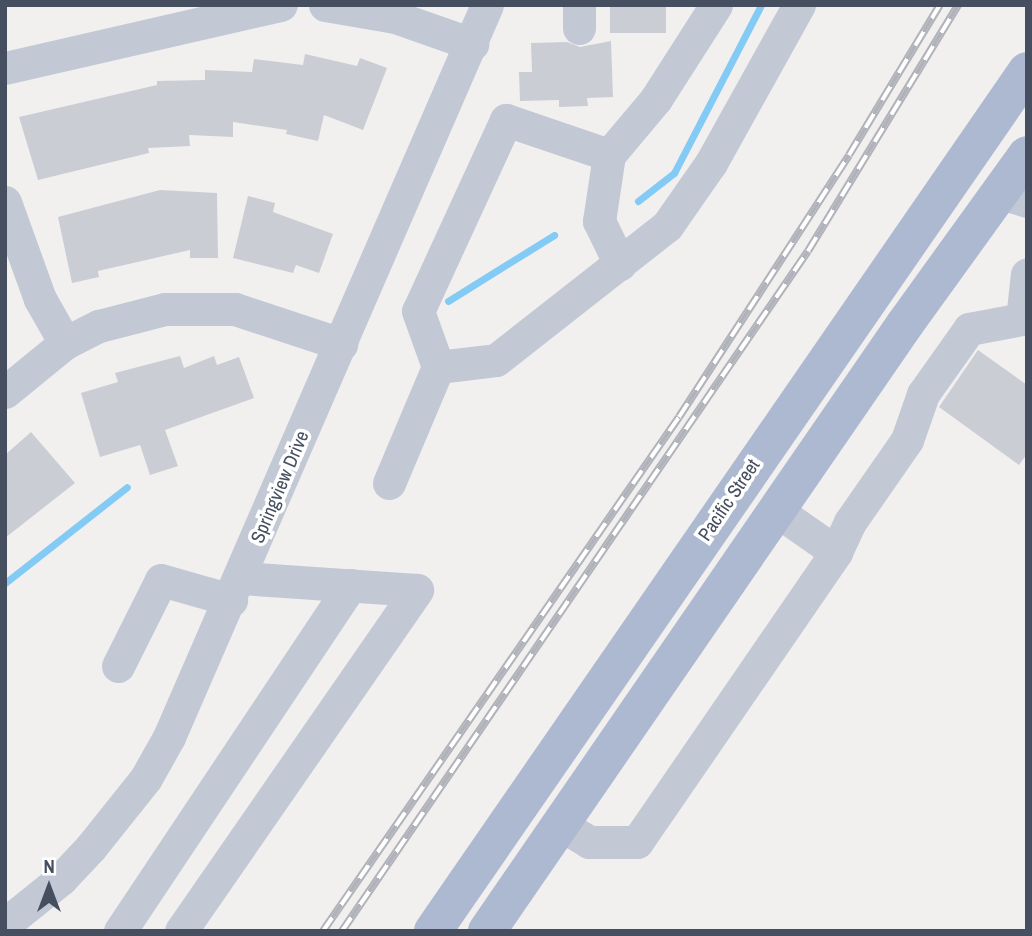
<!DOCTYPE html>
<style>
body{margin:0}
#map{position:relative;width:1032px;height:936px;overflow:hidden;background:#f2efef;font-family:"Archivo Narrow",sans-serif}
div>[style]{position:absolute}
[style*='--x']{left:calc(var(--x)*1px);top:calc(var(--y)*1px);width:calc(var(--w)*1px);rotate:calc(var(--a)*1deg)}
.stream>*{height:7px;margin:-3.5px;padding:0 3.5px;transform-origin:3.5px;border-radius:3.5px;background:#83cbf4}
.building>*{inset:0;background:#cbcdd5;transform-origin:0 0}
.minor>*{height:33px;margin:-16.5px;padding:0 16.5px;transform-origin:16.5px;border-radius:16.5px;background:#c2c9d5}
.major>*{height:38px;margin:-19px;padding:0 19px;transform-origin:19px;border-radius:19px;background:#acb9d1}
.rail>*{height:8px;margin-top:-4px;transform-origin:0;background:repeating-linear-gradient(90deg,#fff 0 16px,#b1b3ba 0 32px);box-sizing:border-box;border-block:2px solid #b1b3ba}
span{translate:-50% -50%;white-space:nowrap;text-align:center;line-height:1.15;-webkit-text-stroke:7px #fff;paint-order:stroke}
.street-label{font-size:19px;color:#454f5f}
.frame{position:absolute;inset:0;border:7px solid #454f5f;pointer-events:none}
.north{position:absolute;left:14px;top:852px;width:70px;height:70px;-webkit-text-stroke:5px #fff;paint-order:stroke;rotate:0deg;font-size:19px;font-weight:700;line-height:28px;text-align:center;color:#454f5f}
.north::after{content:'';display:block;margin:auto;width:24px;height:32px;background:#454f5f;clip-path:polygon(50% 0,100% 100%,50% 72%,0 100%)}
</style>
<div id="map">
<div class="stream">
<i style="--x:638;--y:201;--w:46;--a:-37.9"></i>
<i style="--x:674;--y:173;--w:189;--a:-62.6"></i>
<i style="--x:448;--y:301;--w:125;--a:-31.9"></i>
<i style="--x:5;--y:583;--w:155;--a:-38.2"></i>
</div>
<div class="building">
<i style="left:610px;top:5px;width:56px;height:28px"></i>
<i style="clip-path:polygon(611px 41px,613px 97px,587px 98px,588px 106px,559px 107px,559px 100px,520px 101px,519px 72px,532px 72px,531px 43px,567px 42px,580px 47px)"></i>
<i style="clip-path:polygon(305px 54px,357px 66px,360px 58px,387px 68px,363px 130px,324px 115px,318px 141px,286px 134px,287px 130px,233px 122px,233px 137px,189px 135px,190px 146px,148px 148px,149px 153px,38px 180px,19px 117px,157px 85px,157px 81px,205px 80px,205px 70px,252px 72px,254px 59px,303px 65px)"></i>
<i style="clip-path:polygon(160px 190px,217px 193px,218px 258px,190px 258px,190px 250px,98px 271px,99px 277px,72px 283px,58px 217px)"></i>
<i style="clip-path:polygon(248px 196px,275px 203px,273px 212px,333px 234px,319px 273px,296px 265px,293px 273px,233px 258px)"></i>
<i style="clip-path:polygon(978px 350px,1027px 385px,1027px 454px,1019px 465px,939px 407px)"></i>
<i style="clip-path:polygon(180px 356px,184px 368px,214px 356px,217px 365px,239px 357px,254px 398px,165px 430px,178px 466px,150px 475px,140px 445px,100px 457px,81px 393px,118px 382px,115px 373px)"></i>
<i style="clip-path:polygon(31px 432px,75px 483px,5px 538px,5px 455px)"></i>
</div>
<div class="minor">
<i style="--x:325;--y:5;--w:71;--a:9.7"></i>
<i style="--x:395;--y:17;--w:82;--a:19.3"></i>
<i style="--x:579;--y:5;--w:23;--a:90"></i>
<i style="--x:716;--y:5;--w:112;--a:122.6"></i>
<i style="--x:656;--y:99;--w:73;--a:130"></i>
<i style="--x:609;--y:155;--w:109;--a:-161.2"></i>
<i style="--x:506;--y:120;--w:210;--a:114.7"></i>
<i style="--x:418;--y:311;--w:59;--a:70.3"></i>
<i style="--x:438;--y:367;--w:58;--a:-6.9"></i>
<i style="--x:496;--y:360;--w:217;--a:-38.1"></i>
<i style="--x:667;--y:226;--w:77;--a:-55.1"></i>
<i style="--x:711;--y:163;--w:181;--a:-60.9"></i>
<i style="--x:5;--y:68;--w:283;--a:-12.9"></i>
<i style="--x:609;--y:155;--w:67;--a:98.6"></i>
<i style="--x:599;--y:221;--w:48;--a:64"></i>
<i style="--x:1001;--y:193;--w:27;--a:17"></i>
<i style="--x:5;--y:202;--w:103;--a:70.2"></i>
<i style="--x:40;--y:299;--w:51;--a:60.4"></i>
<i style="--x:5;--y:392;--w:77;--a:-39.2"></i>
<i style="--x:65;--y:343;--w:38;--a:-27"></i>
<i style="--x:99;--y:326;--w:68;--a:-14.4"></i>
<i style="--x:165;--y:309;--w:70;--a:0"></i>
<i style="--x:235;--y:309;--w:112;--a:18.3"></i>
<i style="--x:389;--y:483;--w:126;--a:-67.1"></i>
<i style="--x:777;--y:511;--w:72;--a:34.8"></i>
<i style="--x:836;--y:552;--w:33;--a:-65"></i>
<i style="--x:850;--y:522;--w:100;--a:-55.2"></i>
<i style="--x:907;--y:440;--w:49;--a:-70.8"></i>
<i style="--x:923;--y:394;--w:80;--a:-54.7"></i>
<i style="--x:969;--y:329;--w:54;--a:-10.7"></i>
<i style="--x:1022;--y:319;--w:45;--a:-83.7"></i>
<i style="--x:241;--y:578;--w:176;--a:3.9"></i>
<i style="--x:118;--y:666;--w:96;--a:-63.4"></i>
<i style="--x:161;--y:580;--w:73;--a:15.9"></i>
<i style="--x:561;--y:825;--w:33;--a:31"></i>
<i style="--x:589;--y:842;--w:48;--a:0"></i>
<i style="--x:637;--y:842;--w:352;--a:-55.5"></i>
<i style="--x:5;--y:924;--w:72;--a:-38.8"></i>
<i style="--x:61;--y:879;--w:44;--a:-46.8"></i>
<i style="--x:91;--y:847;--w:88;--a:-51.4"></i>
<i style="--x:146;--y:778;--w:47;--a:-60.7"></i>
<i style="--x:169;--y:737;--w:798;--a:-66.52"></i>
<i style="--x:120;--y:931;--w:416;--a:-56.3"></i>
<i style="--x:181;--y:931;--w:415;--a:-55.3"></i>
</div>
<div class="major">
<i style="--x:433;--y:931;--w:1045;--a:-55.37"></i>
<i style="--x:487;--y:931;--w:737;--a:-55.45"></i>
<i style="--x:905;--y:324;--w:208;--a:-54.2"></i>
</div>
<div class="rail">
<i style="--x:323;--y:931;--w:625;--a:-55.29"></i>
<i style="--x:679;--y:417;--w:312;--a:-57"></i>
<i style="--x:849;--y:155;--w:175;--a:-58.8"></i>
<i style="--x:342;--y:931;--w:824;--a:-55.58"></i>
<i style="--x:808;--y:251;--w:288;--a:-58.6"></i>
</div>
<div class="street-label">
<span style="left:280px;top:487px;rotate:-67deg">Springview Drive</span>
<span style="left:729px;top:500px;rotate:-56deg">Pacific Street</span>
</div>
<div class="frame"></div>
<div class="north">N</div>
</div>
